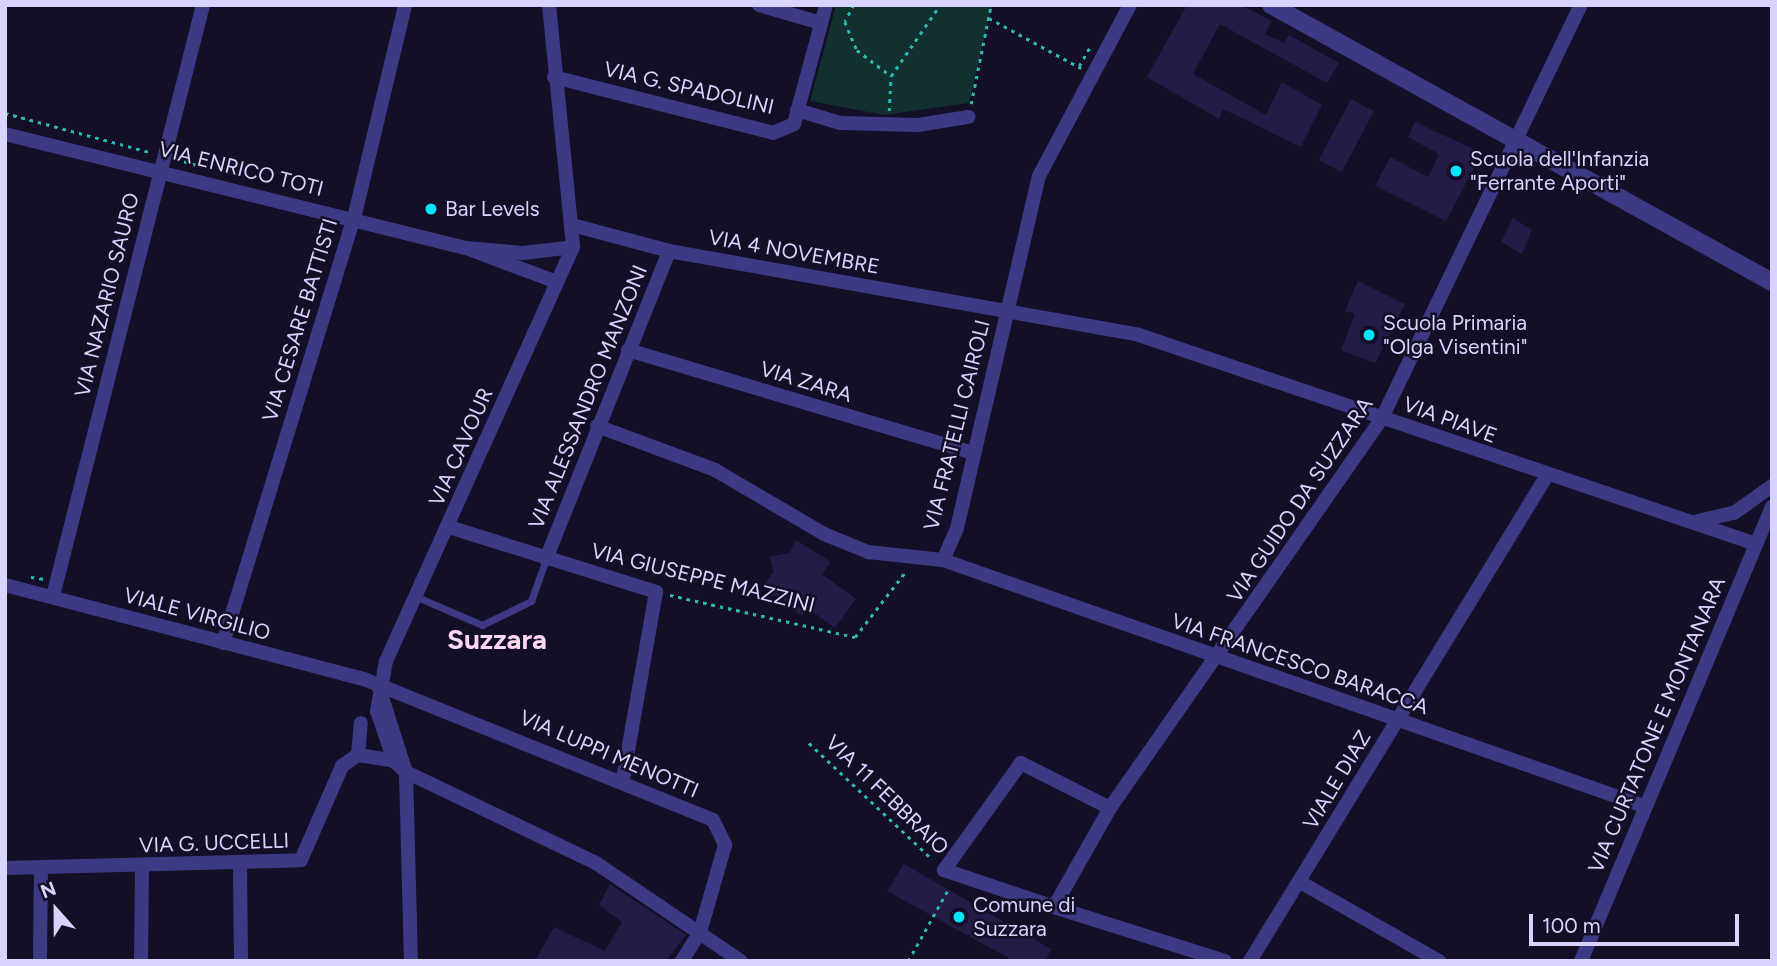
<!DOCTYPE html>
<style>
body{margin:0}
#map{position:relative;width:1777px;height:966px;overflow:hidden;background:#130f26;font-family:Figtree,sans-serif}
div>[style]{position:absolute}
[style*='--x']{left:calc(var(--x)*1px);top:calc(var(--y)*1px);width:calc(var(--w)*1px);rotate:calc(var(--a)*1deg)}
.green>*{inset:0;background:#12302f}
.building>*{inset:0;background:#241b47;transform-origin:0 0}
.path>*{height:2.5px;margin-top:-1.25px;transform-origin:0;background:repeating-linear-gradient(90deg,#2fb8b0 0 3.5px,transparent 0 8.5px)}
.service>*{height:7px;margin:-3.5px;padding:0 3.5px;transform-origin:3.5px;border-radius:3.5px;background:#3d3a85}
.minor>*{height:14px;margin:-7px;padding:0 7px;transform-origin:7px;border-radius:7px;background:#3d3a85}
.tertiary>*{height:18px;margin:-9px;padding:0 9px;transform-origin:9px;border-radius:9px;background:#3d3a85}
.dots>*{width:19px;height:19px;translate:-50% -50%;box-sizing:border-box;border:4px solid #130f26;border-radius:50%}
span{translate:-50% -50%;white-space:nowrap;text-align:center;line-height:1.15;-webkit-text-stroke:5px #130f26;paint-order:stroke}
.street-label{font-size:21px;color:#d9d4ff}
.poi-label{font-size:21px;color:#d9d4ff}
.left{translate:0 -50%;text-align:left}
.district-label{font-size:28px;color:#ffd6f0;font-weight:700}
.frame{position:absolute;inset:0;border:7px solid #d9d4ff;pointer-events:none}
.north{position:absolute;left:21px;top:875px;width:70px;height:70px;-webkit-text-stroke:5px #130f26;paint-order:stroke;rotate:339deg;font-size:19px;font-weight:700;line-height:28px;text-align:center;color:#d9d4ff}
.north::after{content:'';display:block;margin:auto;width:24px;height:32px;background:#d9d4ff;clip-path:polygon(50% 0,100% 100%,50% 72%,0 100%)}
.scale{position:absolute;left:1529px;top:914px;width:210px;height:32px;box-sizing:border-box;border:4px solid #d9d4ff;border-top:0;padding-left:9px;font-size:21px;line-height:24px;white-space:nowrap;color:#d9d4ff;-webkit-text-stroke:5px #130f26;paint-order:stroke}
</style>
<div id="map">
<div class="green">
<i style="clip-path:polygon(836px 5px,992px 5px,969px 103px,884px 115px,810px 101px)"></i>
</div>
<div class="building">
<i style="clip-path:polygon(1187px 5px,1241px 5px,1272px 21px,1265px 34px,1284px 43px,1289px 35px,1339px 63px,1327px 83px,1220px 24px,1193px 74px,1266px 115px,1282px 82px,1322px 105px,1301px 147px,1223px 109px,1219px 119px,1147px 77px)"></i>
<i style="left:1351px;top:99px;width:26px;height:69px;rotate:28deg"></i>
<i style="clip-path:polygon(1415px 122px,1482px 153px,1446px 221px,1375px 186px,1390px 157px,1428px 177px,1439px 154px,1408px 137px)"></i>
<i style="clip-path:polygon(1513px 218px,1532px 230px,1522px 254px,1501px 242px)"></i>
<i style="clip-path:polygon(1358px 281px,1405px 304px,1375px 363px,1341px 350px,1355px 314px,1345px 311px)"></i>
<i style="clip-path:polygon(796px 540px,831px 562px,822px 574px,856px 599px,835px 628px,806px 607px,802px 616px,763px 587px,774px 571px,769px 557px,789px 553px)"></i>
<i style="clip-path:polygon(904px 864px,1051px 949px,1045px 961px,1014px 961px,887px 891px)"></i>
<i style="clip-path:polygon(610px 884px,686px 935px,666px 961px,535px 961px,554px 927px,605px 951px,622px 922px,599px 905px)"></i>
</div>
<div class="path">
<i style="--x:854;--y:5;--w:19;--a:118"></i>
<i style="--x:845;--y:22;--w:30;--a:67"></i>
<i style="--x:857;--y:50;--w:43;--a:37.4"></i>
<i style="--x:989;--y:18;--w:105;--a:28.5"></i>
<i style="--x:1079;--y:66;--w:22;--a:-60"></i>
<i style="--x:971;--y:104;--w:101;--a:-78.6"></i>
<i style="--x:889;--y:111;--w:35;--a:-87"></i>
<i style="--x:891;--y:76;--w:86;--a:-55.4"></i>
<i style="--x:5;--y:113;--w:153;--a:15.1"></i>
<i style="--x:176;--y:159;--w:40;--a:16"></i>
<i style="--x:31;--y:577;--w:14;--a:8"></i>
<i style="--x:670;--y:595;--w:190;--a:12.8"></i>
<i style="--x:855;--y:637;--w:83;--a:-52.3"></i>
<i style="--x:809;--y:743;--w:170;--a:43.3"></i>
<i style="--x:908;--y:961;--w:84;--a:-60.7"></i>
</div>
<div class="service">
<i style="--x:417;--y:597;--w:71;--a:23.3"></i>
<i style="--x:482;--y:625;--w:55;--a:-26.1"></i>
<i style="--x:531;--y:601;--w:45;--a:-70.3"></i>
</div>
<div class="minor">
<i style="--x:549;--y:5;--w:243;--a:84.3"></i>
<i style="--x:573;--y:247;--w:454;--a:114.3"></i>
<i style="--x:386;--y:661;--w:51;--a:100.2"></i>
<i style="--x:377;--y:711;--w:53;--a:71.2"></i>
<i style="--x:394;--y:761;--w:16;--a:43"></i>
<i style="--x:406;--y:772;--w:211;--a:25.6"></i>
<i style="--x:596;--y:863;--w:175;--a:34.1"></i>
<i style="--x:759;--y:5;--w:60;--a:16.3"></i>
<i style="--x:554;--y:77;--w:226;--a:14.3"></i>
<i style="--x:773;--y:133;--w:23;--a:-23"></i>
<i style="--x:794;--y:124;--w:123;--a:-74.9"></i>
<i style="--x:797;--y:110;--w:45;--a:16.8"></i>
<i style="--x:840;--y:123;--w:78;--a:1.5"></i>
<i style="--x:918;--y:125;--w:51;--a:-9.1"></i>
<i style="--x:5;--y:134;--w:475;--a:13.9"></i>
<i style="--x:576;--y:226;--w:96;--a:15"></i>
<i style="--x:669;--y:251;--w:477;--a:10.1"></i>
<i style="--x:1139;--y:335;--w:651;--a:18.71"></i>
<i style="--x:557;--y:282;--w:97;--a:-159.5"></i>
<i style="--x:466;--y:248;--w:57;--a:5"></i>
<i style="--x:523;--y:253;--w:50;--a:-6.8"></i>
<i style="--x:628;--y:350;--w:360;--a:16.6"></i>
<i style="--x:597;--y:426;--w:126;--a:20.4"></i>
<i style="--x:715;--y:470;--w:126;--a:30.4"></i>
<i style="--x:824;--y:534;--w:48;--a:22.2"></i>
<i style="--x:868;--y:552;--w:75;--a:6.1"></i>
<i style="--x:943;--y:560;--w:35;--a:-66"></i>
<i style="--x:957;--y:528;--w:361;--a:-76.9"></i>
<i style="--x:1039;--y:176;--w:194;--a:-62"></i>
<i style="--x:1698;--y:521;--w:37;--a:-13"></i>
<i style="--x:1734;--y:513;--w:47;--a:-35.4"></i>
<i style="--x:449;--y:527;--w:217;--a:17.4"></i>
<i style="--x:656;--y:592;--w:191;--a:100"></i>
<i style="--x:546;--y:559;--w:332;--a:-68.2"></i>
<i style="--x:943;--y:560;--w:743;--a:19.34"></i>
<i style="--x:5;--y:585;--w:371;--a:14.7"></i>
<i style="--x:364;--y:679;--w:376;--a:22"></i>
<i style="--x:713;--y:820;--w:28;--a:64"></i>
<i style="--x:725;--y:845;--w:91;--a:106"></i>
<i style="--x:700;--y:932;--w:34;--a:122"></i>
<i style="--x:53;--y:596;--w:610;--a:-75.76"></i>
<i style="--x:223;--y:643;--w:445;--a:-72.9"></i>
<i style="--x:354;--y:218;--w:219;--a:-76.5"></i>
<i style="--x:378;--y:685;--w:91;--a:72.2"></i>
<i style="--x:406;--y:772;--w:189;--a:88.5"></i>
<i style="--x:358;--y:755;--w:36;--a:9"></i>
<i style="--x:358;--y:755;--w:32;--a:-85"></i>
<i style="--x:1110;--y:808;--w:475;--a:-55.1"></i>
<i style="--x:1382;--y:418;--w:458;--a:-64.3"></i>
<i style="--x:240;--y:864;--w:97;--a:89.4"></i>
<i style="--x:5;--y:868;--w:296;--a:-1.5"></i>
<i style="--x:301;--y:860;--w:103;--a:-66.4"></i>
<i style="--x:342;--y:766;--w:19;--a:-35"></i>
<i style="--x:1300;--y:882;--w:160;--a:29.6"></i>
<i style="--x:1054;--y:907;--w:114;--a:-60.5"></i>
<i style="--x:1110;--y:808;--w:100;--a:-153.2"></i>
<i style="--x:1021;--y:763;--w:132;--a:125.7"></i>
<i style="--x:944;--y:870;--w:116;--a:18.6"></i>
<i style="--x:1054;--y:907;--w:179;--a:17.5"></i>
<i style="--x:40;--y:961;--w:93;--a:-89.4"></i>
<i style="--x:141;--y:961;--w:94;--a:-89.4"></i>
<i style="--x:1250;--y:961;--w:567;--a:-58.55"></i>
<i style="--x:1581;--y:961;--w:493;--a:-67.2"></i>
</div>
<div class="tertiary">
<i style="--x:1271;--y:5;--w:572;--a:28.94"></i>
</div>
<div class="dots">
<i style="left:1456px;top:171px;background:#00e5ff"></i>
<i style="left:431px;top:209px;background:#00e5ff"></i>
<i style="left:1369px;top:335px;background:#00e5ff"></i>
<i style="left:959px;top:917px;background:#00e5ff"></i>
</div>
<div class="street-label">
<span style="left:689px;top:88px;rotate:13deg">VIA G. SPADOLINI</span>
<span style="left:241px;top:169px;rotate:14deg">VIA ENRICO TOTI</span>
<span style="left:794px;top:252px;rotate:10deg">VIA 4 NOVEMBRE</span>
<span style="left:107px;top:295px;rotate:-76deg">VIA NAZARIO SAURO</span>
<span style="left:300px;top:320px;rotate:-73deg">VIA CESARE BATTISTI</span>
<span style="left:806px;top:382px;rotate:17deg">VIA ZARA</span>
<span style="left:588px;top:397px;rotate:-68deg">VIA ALESSANDRO MANZONI</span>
<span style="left:1450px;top:420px;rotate:20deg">VIA PIAVE</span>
<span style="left:957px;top:425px;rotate:-76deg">VIA FRATELLI CAIROLI</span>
<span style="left:461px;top:447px;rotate:-66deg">VIA CAVOUR</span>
<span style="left:1300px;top:500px;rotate:-56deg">VIA GUIDO DA SUZZARA</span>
<span style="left:703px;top:578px;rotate:14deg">VIA GIUSEPPE MAZZINI</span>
<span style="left:197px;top:614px;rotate:15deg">VIALE VIRGILIO</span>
<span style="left:1300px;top:664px;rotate:19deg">VIA FRANCESCO BARACCA</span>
<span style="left:1657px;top:725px;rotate:-67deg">VIA CURTATONE E MONTANARA</span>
<span style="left:609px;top:754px;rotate:23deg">VIA LUPPI MENOTTI</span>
<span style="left:1337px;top:780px;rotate:-59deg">VIALE DIAZ</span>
<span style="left:887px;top:795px;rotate:44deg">VIA 11 FEBBRAIO</span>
<span style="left:214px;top:843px;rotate:-2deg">VIA G. UCCELLI</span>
</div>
<div class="poi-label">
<span class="left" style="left:1470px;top:171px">Scuola dell'Infanzia<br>"Ferrante Aporti"</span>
<span class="left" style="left:445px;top:209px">Bar Levels</span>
<span class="left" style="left:1383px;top:335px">Scuola Primaria<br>"Olga Visentini"</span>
<span class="left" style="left:973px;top:917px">Comune di<br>Suzzara</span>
</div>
<div class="district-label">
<span style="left:497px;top:639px">Suzzara</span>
</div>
<div class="frame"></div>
<div class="north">N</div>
<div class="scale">100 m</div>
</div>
